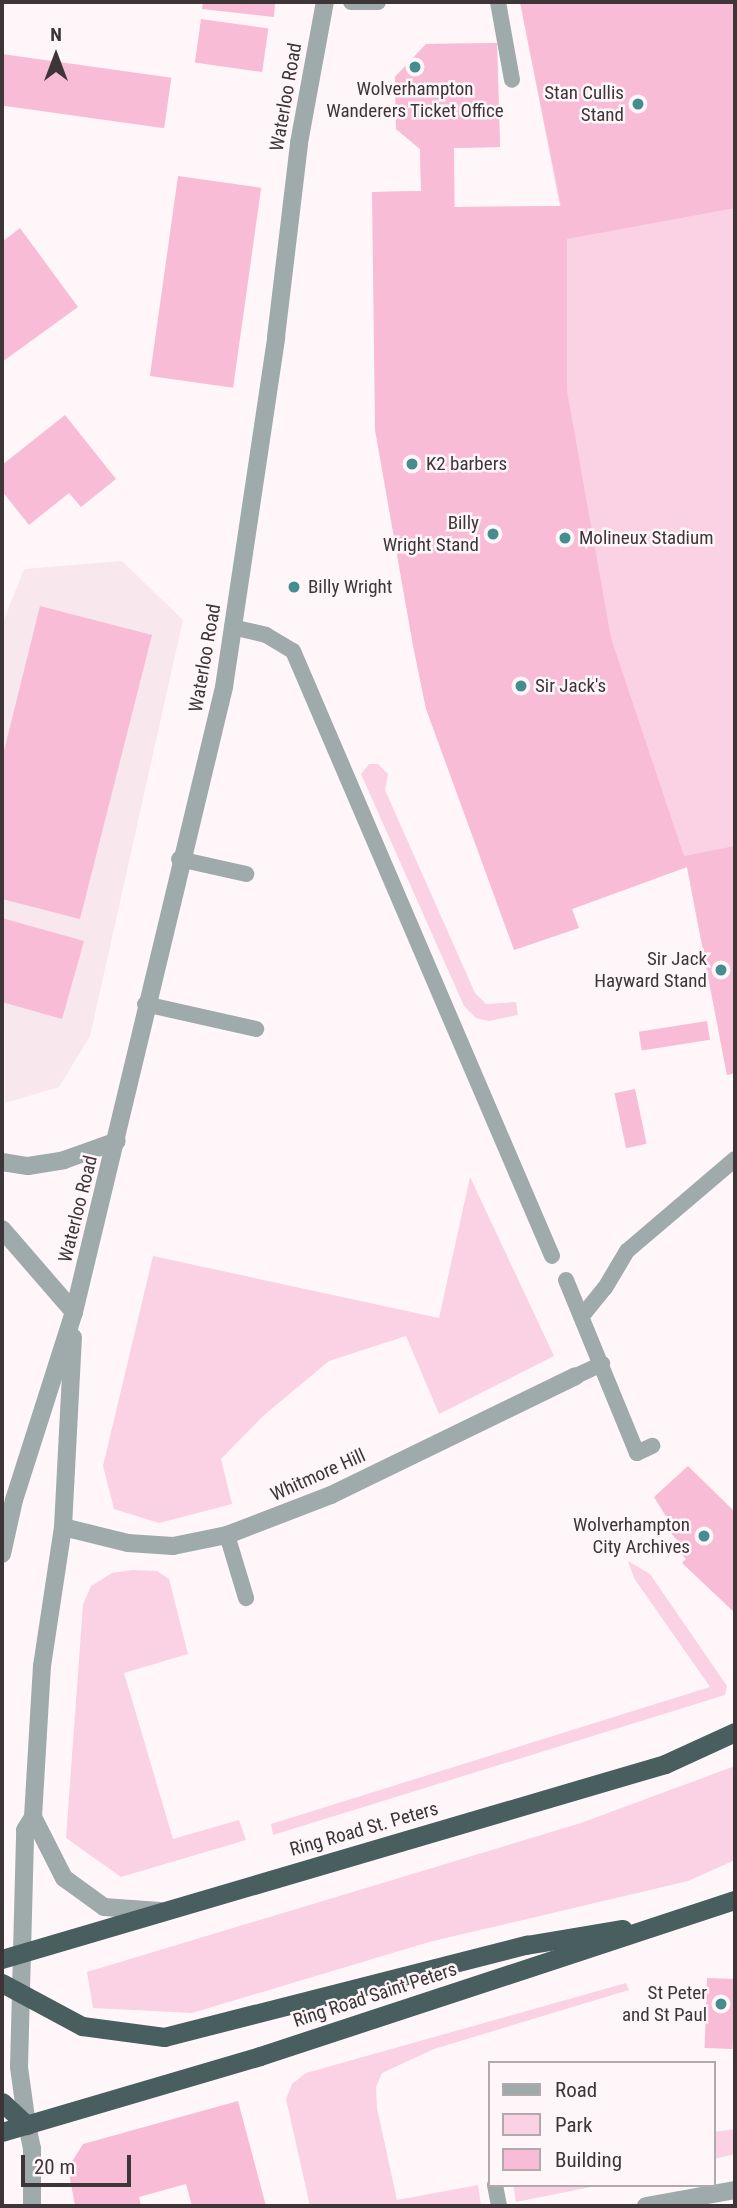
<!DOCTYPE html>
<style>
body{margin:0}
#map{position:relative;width:737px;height:2208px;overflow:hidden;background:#fff6fa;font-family:"Roboto Condensed",sans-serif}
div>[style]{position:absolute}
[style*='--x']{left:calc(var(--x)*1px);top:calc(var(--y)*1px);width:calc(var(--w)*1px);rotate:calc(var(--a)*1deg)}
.built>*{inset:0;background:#f9e7ee}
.green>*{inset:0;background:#fad2e3}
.building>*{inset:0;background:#f8bcd6;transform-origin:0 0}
.service>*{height:16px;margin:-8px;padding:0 8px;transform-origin:8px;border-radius:8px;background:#9faaaa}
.minor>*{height:18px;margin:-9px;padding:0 9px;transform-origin:9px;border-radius:9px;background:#9faaaa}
.tertiary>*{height:18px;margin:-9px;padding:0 9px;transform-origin:9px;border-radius:9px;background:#9faaaa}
.trunk>*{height:19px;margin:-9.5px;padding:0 9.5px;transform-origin:9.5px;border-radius:9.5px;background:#495e5e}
.dots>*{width:19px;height:19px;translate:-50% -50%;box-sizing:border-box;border:4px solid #fff6fa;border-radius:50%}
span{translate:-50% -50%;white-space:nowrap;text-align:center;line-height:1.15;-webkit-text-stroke:5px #fff6fa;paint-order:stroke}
.poi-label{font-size:19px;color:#3e3539}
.right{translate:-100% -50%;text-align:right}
.left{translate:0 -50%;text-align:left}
.street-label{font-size:19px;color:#3e3539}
.frame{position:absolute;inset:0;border:4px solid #3e3539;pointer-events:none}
.legend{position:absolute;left:488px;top:2061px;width:228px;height:126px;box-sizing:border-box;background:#fff6fa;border:2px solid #b2a9ad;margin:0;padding:9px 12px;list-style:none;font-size:21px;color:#3e3539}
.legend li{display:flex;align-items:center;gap:14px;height:35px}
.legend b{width:35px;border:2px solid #b2a9ad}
.north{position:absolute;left:21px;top:21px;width:70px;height:70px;-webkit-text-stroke:5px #fff6fa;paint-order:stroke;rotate:0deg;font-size:19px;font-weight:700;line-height:28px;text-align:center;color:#3e3539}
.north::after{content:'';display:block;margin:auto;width:24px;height:32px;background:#3e3539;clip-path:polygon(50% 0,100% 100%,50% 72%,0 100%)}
.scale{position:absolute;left:21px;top:2155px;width:110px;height:32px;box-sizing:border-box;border:4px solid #3e3539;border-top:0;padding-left:9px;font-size:21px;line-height:24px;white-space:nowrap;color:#3e3539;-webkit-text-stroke:5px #fff6fa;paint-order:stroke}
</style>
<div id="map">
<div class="built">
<i style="clip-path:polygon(122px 561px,183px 620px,90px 1036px,59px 1087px,5px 1103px,2px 625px,24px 569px)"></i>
</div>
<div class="green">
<i style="clip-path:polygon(520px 2px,735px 2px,735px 1073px,727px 1075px,687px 867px,572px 909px,372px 192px,421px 191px,420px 149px,396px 129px,395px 77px,426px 44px,497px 43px,500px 147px,454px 148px,455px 207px,560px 206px)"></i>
<i style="clip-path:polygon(369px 764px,378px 764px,388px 774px,385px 790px,475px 993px,486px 1004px,516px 1002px,518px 1015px,489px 1021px,476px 1018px,464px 1006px,361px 774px)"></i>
<i style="clip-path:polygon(470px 1177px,554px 1356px,439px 1414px,406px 1336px,329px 1361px,263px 1416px,221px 1459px,232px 1504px,159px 1523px,114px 1509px,103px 1466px,153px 1256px,439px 1318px)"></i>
<i style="clip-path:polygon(628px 1561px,650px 1574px,727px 1686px,725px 1695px,273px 1835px,271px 1824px,710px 1687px,634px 1578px)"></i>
<i style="clip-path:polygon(132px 1570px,157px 1571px,169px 1579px,188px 1654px,124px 1673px,173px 1839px,239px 1820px,246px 1840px,121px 1877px,66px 1838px,83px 1605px,91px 1586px,112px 1573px)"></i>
<i style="clip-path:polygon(735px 1766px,735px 1860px,688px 1881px,429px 1942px,192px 2013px,93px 2008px,87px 1972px,581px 1823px)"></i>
<i style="clip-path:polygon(626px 1983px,629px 1990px,434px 2049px,382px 2073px,376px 2087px,377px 2108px,397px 2200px,478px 2185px,481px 2206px,310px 2206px,286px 2099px,292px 2084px,306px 2073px)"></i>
<i style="clip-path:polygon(735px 2129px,735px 2154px,714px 2159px,714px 2132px)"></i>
<i style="clip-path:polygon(513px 2185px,601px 2185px,516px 2202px)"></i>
</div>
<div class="building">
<i style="clip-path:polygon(203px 2px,275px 2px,274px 17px,202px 9px)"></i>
<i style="clip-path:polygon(520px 2px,735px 2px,735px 208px,567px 239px,567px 391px,611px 638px,684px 856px,735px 846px,735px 1073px,727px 1075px,687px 867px,572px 909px,579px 928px,514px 950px,426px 709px,413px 646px,375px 430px,372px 192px,421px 191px,420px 149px,396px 129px,395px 77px,426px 44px,497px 43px,500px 147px,454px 148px,454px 207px,561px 206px)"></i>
<i style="left:201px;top:19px;width:68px;height:44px;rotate:8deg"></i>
<i style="left:2px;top:54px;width:171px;height:51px;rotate:8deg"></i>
<i style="left:178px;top:176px;width:84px;height:202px;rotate:8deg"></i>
<i style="clip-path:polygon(20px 228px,78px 307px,2px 362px,2px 242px)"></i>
<i style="clip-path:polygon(65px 415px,116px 479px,81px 507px,69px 493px,29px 525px,2px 491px,2px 465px)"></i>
<i style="clip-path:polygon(40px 606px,152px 635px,80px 919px,2px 899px,2px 759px)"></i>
<i style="clip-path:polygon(2px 918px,84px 941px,62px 1019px,2px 1002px)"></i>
<i style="left:707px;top:1021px;width:19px;height:69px;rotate:81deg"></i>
<i style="left:635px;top:1089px;width:56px;height:21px;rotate:78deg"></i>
<i style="clip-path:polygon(688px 1466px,735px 1512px,735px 1613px,682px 1563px,686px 1559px,675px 1547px,679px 1542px,668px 1530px,672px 1526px,654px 1497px)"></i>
<i style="left:707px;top:1978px;width:28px;height:70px;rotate:2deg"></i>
<i style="clip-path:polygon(238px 2101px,266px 2206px,192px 2206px,186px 2184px,139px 2197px,141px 2206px,75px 2206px,68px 2168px,83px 2144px)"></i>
</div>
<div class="service">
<i style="--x:351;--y:2;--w:27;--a:0"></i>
<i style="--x:498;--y:2;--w:79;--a:79.8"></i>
<i style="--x:232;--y:627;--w:35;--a:13"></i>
<i style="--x:266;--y:635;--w:31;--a:31"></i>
<i style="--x:293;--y:651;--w:658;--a:66.82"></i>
<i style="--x:179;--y:859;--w:69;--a:12.6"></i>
<i style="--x:145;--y:1004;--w:114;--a:12.7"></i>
<i style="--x:566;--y:1280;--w:187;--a:67.7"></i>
<i style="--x:637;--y:1453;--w:17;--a:-25"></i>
<i style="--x:582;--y:1316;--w:36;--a:-51"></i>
<i style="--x:605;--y:1288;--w:43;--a:-59.3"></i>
<i style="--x:627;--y:1251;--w:142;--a:-40.4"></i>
<i style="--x:576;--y:1376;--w:29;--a:-25"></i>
<i style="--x:227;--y:1535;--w:66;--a:73.2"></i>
<i style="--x:495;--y:2185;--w:21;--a:79"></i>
</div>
<div class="minor">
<i style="--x:63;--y:1527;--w:67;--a:13.8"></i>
<i style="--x:128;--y:1543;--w:45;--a:3.8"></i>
<i style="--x:173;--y:1546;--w:55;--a:-11.5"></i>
<i style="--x:227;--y:1535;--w:111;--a:-21"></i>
<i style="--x:331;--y:1495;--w:272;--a:-25.9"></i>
<i style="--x:27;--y:2125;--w:25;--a:78"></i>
<i style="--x:32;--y:2149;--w:57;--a:90"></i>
<i style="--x:646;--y:2206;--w:90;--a:-10.2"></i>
</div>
<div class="tertiary">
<i style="--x:2;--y:1162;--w:26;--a:9"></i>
<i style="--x:28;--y:1166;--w:36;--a:-9"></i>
<i style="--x:64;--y:1160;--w:56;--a:-19.7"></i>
<i style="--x:2;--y:1229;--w:110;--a:49.1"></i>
<i style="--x:2;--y:1554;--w:55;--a:-77.5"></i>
<i style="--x:14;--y:1500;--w:197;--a:-72.3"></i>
<i style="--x:74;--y:1312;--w:643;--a:-76.5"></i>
<i style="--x:224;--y:687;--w:354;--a:-81.5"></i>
<i style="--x:276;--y:337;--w:195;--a:-83.2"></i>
<i style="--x:299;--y:143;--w:143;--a:-79.6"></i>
<i style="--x:33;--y:1817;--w:68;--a:63.1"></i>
<i style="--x:64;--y:1878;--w:49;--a:35.9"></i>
<i style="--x:104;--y:1907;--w:56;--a:4.1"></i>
<i style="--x:27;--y:2125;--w:59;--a:-97.9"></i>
<i style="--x:19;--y:2067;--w:237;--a:-88.5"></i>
<i style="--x:25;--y:1830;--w:15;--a:-58"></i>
<i style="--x:33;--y:1817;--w:151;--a:-86.6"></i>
<i style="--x:42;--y:1666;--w:141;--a:-81.4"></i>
<i style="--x:63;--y:1527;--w:190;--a:-87"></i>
</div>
<div class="trunk">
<i style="--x:2;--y:1959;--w:691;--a:-16.39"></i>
<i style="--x:665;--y:1764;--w:77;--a:-24.6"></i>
<i style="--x:2;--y:1983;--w:91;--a:28.3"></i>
<i style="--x:82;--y:2026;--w:83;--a:7.6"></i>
<i style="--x:164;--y:2037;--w:374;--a:-14.3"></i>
<i style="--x:526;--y:1945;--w:98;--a:-9.4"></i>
<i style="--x:2;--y:2102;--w:34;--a:43"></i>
<i style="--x:2;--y:2132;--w:269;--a:-16.4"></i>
<i style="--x:260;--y:2056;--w:500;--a:-18.2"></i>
</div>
<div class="dots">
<i style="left:415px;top:67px;background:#458d8e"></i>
<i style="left:638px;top:104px;background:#458d8e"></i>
<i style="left:412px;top:464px;background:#458d8e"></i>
<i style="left:493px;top:534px;background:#458d8e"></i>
<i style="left:565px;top:538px;background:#458d8e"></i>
<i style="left:294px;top:587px;background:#458d8e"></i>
<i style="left:521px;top:686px;background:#458d8e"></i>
<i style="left:721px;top:970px;background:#458d8e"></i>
<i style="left:704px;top:1536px;background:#458d8e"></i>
<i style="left:721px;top:2004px;background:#458d8e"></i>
</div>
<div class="poi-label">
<span style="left:415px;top:100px">Wolverhampton<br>Wanderers Ticket Office</span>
<span class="right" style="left:624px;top:104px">Stan Cullis<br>Stand</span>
<span class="left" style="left:426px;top:464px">K2 barbers</span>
<span class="right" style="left:479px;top:534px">Billy<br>Wright Stand</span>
<span class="left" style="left:579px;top:538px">Molineux Stadium</span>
<span class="left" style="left:308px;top:587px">Billy Wright</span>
<span class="left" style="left:535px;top:686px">Sir Jack's</span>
<span class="right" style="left:707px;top:970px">Sir Jack<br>Hayward Stand</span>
<span class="right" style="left:690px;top:1536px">Wolverhampton<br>City Archives</span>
<span class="right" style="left:707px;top:2004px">St Peter<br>and St Paul</span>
</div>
<div class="street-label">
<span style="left:286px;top:97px;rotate:-80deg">Waterloo Road</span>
<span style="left:205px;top:658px;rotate:-80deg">Waterloo Road</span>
<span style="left:78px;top:1209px;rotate:-76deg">Waterloo Road</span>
<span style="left:318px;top:1475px;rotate:-24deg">Whitmore Hill</span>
<span style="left:364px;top:1829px;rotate:-16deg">Ring Road St. Peters</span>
<span style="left:375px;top:1995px;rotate:-18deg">Ring Road Saint Peters</span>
</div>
<div class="frame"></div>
<ul class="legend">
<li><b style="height:9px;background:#9faaaa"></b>Road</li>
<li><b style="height:19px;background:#fad2e3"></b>Park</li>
<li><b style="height:19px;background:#f8bcd6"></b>Building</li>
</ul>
<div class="north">N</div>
<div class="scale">20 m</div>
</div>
